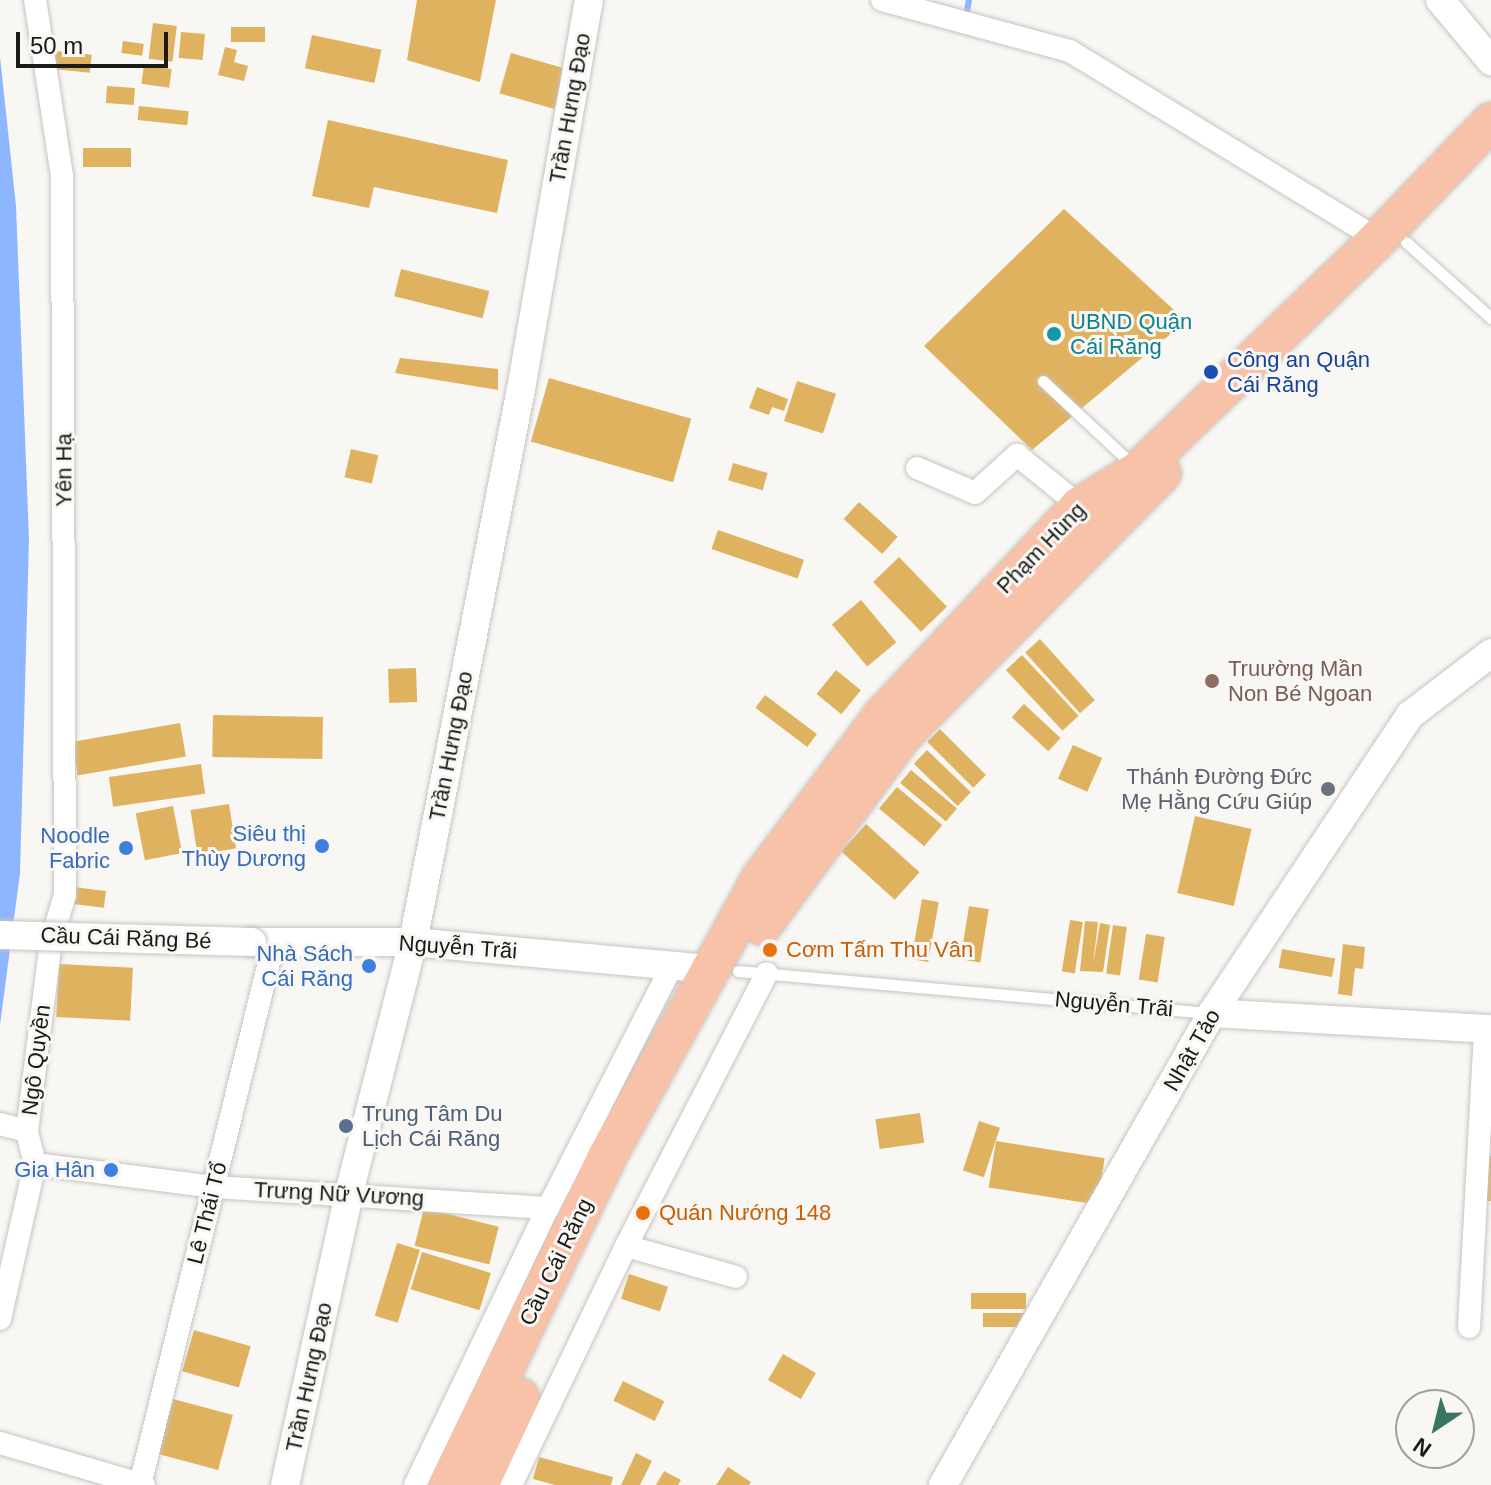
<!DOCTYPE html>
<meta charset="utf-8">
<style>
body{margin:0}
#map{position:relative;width:1491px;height:1485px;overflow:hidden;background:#f9f7f4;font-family:Helvetica,sans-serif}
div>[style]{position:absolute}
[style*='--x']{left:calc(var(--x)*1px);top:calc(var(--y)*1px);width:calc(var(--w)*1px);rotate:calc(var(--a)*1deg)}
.water>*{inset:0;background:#8db6ff}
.stream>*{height:6px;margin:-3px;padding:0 3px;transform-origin:3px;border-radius:3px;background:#8db6ff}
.building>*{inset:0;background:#dfb260;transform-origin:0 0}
.roads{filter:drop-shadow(0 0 2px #c6c4c0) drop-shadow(0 0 2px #c6c4c0)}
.service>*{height:11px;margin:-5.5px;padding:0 5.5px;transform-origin:5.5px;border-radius:5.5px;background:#fff}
.minor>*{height:22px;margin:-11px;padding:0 11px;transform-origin:11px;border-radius:11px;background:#fff}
.tertiary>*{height:28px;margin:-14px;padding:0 14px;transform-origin:14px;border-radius:14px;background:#fff}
.trunk>*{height:38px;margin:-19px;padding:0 19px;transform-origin:19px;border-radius:19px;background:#f7c2a8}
.bridges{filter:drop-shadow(0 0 2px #c6c4c0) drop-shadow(0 0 2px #c6c4c0)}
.tertiary-bridge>*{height:28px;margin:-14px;padding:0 14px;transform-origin:14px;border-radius:14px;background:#fff}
.dots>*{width:22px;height:22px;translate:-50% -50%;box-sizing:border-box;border:4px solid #f9f7f4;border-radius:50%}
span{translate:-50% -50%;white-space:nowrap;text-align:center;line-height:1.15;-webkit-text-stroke:6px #f9f7f4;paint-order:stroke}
.street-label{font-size:22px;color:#1a1a18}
.culture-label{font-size:22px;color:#0d838f}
.left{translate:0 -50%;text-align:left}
.transit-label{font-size:22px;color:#164399}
.education-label{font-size:22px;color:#785e54}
.worship-label{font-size:22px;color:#5b616d}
.right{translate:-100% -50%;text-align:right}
.shop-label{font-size:22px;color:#366cbe}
.food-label{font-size:22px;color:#c56008}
.service-label{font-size:22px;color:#4e5e75}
.north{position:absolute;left:1395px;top:1389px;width:80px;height:80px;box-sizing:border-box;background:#f9f7f4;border:2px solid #a09f9c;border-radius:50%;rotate:215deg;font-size:22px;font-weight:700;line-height:32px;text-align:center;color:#1a1a18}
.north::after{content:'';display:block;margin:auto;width:28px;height:36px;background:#397560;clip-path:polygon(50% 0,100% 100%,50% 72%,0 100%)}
.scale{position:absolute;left:16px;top:32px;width:152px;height:36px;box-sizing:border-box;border:4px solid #1a1a18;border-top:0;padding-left:10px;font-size:24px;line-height:28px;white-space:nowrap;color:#1a1a18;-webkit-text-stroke:6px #f9f7f4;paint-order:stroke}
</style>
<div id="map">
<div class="water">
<i style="clip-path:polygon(0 57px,16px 206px,29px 539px,20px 873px,0 1025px)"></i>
</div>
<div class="stream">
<i style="--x:967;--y:11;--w:11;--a:-80"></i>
</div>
<div class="building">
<i style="clip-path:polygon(417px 0,496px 0,480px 82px,407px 60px)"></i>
<i style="left:153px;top:23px;width:24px;height:36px;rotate:7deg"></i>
<i style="left:231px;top:27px;width:34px;height:15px"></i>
<i style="left:181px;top:32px;width:24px;height:26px;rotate:5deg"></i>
<i style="left:312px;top:35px;width:71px;height:34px;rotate:12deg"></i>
<i style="left:123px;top:41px;width:21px;height:12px;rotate:8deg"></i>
<i style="clip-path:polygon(225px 47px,237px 50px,234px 62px,248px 66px,244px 81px,218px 75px)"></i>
<i style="left:55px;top:51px;width:37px;height:18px;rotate:6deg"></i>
<i style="left:511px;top:53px;width:57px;height:42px;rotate:16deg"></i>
<i style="left:144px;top:65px;width:28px;height:19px;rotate:8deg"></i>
<i style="left:107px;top:86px;width:28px;height:17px;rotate:4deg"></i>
<i style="left:139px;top:106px;width:50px;height:14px;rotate:6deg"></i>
<i style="clip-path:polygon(328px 120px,508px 160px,497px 213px,374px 187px,369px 208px,312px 196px)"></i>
<i style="left:131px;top:148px;width:19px;height:48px;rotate:90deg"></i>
<i style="clip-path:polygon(1064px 209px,1186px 321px,1032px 450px,924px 346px)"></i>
<i style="left:401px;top:269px;width:91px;height:28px;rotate:14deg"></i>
<i style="clip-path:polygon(400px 358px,498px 369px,498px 390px,395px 373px)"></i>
<i style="left:549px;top:378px;width:148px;height:66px;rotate:16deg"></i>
<i style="left:797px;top:381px;width:41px;height:42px;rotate:18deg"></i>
<i style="clip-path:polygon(757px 387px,788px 399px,784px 411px,772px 407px,769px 415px,749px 408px)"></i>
<i style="left:351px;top:449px;width:28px;height:29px;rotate:13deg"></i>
<i style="left:733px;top:463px;width:36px;height:18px;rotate:16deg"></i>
<i style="left:859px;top:502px;width:52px;height:23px;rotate:42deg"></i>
<i style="left:718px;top:530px;width:91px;height:20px;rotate:19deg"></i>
<i style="left:899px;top:557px;width:69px;height:36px;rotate:46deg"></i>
<i style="left:861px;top:600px;width:55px;height:38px;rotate:50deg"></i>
<i style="left:1040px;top:639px;width:82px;height:20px;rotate:48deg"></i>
<i style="left:1022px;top:655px;width:83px;height:22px;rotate:47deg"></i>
<i style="left:416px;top:668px;width:34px;height:28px;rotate:88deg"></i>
<i style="left:836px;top:670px;width:32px;height:31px;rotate:39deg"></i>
<i style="left:765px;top:695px;width:65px;height:16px;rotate:37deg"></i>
<i style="left:1024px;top:704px;width:50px;height:18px;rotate:43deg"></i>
<i style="left:213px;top:715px;width:110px;height:42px;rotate:1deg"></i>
<i style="left:180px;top:723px;width:34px;height:110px;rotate:80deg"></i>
<i style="left:940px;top:729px;width:65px;height:18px;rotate:45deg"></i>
<i style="left:1073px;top:745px;width:32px;height:37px;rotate:24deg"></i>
<i style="left:927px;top:750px;width:61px;height:19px;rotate:44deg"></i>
<i style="left:201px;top:764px;width:30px;height:93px;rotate:82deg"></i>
<i style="left:911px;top:770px;width:60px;height:17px;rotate:40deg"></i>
<i style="left:897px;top:787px;width:59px;height:28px;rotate:40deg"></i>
<i style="left:229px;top:804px;width:45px;height:39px;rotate:81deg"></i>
<i style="left:173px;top:806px;width:48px;height:38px;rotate:79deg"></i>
<i style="left:1195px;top:816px;width:58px;height:79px;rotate:13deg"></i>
<i style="left:866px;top:824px;width:72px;height:37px;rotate:42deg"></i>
<i style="left:106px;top:891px;width:17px;height:35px;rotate:97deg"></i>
<i style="left:922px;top:899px;width:17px;height:61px;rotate:10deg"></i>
<i style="left:969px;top:906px;width:20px;height:54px;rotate:9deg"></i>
<i style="left:1070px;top:920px;width:13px;height:52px;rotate:9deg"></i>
<i style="clip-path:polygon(1085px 921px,1098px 922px,1093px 965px,1100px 923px,1110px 925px,1103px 972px,1080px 971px)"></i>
<i style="left:1113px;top:925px;width:14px;height:49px;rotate:8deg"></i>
<i style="left:1146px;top:934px;width:19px;height:46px;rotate:9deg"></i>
<i style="clip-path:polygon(1343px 944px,1365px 947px,1363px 969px,1355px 968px,1352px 996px,1338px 994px)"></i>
<i style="left:1282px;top:949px;width:54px;height:19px;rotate:10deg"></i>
<i style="left:59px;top:964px;width:74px;height:53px;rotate:3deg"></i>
<i style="left:920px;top:1113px;width:30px;height:45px;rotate:82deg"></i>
<i style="left:979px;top:1121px;width:22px;height:52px;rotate:18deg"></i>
<i style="left:996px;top:1141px;width:110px;height:47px;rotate:9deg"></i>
<i style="clip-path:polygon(1486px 1156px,1491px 1156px,1491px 1201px,1483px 1201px)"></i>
<i style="left:424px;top:1208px;width:77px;height:39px;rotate:14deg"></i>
<i style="left:397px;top:1243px;width:24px;height:76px;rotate:17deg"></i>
<i style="left:422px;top:1252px;width:72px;height:39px;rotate:17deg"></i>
<i style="left:629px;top:1274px;width:41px;height:26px;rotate:18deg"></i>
<i style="left:971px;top:1293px;width:55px;height:16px"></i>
<i style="left:983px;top:1313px;width:42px;height:14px"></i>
<i style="left:194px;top:1330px;width:59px;height:43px;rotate:16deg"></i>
<i style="left:783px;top:1354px;width:38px;height:30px;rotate:30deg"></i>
<i style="left:623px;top:1381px;width:46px;height:22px;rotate:26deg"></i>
<i style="left:173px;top:1399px;width:62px;height:57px;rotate:15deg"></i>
<i style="clip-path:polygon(636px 1453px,652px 1461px,640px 1485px,621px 1485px)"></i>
<i style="clip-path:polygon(539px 1457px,613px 1477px,611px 1485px,555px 1485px,533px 1479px)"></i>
<i style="clip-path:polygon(728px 1467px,751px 1482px,749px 1485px,716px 1485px)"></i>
<i style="clip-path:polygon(664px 1471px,681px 1480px,678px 1485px,656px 1485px)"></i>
</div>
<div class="roads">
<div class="service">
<i style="--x:1406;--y:242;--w:114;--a:41.8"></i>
<i style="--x:1043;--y:381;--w:126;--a:43.1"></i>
<i style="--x:738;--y:971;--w:476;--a:5.1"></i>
</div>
<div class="minor">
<i style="--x:882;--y:0;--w:195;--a:15.2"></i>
<i style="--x:1070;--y:51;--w:361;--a:31.4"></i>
<i style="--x:917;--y:468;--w:63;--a:23.3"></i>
<i style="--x:975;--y:493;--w:57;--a:-42.1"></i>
<i style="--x:1017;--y:455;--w:81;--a:39"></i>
<i style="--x:0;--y:1124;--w:28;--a:15"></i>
<i style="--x:35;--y:1164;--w:180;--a:7.3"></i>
<i style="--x:214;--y:1187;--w:335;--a:3.6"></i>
<i style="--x:626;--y:1246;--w:114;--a:15.7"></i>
<i style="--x:0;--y:1319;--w:159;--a:-77.3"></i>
<i style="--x:35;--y:1164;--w:34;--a:-104"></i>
<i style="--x:27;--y:1131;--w:192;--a:-82.8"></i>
<i style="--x:51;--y:941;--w:48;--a:-73.1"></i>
<i style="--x:65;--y:895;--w:719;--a:-90.24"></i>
<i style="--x:62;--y:176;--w:178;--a:-98.7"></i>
<i style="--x:1469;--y:1327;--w:298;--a:-86.9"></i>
<i style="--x:0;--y:1443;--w:150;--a:16.3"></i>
<i style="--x:140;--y:1485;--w:559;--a:-76.14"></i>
<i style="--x:415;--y:1485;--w:307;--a:-64.4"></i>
<i style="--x:548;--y:1208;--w:274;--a:-62.9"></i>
<i style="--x:511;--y:1485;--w:265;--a:-64.3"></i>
<i style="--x:626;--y:1246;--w:307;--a:-62.7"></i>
</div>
<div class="tertiary">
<i style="--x:1440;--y:0;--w:80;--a:50.1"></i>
<i style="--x:252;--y:942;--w:161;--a:0"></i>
<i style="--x:413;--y:942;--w:299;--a:5.2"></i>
<i style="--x:1212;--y:1013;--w:279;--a:3.3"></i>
<i style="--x:285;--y:1485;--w:299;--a:-77.6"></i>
<i style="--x:349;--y:1193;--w:259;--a:-75.7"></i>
<i style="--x:413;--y:942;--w:563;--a:-78.95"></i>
<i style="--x:521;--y:389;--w:395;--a:-80.1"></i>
<i style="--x:943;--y:1485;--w:543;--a:-60.32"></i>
<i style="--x:1212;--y:1013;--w:358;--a:-56.4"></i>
<i style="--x:1410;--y:715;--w:102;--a:-37.4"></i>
</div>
<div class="trunk">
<i style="--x:762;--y:926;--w:237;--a:-53.6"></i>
<i style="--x:903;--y:735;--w:368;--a:-45.3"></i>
<i style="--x:448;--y:1485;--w:365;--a:-64.1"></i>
<i style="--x:607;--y:1157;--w:319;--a:-61.1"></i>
<i style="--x:761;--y:878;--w:204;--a:-53.2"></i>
<i style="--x:883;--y:715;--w:287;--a:-46.7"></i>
<i style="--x:1080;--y:506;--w:69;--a:-31.4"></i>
<i style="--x:1139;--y:470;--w:332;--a:-44"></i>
<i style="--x:1378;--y:239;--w:163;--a:-46"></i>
<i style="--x:479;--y:1485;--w:97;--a:-65"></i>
</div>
</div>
<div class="bridges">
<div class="tertiary-bridge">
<i style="--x:0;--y:935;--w:252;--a:1.6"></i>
</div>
</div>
<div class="dots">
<i style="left:1054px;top:334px;background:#0f9aa8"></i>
<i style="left:1211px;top:372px;background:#1a4fb4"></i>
<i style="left:1212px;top:681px;background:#8d6e63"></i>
<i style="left:1328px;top:789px;background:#6b7280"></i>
<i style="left:322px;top:846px;background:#3f7fe0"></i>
<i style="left:126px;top:848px;background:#3f7fe0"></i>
<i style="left:770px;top:950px;background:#e8710a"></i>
<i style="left:369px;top:966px;background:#3f7fe0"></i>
<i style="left:346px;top:1126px;background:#5c6f8a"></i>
<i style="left:111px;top:1170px;background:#3f7fe0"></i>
<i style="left:643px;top:1213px;background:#e8710a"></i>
</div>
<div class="street-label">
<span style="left:570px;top:108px;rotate:-80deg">Trần Hưng Đạo</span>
<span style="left:64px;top:470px;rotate:-90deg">Yên Hạ</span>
<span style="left:1041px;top:548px;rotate:-46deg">Phạm Hùng</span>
<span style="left:451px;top:746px;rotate:-79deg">Trần Hưng Đạo</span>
<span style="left:126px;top:938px;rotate:2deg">Cầu Cái Răng Bé</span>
<span style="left:458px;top:947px;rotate:4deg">Nguyễn Trãi</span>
<span style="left:1114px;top:1004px;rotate:5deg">Nguyễn Trãi</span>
<span style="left:1192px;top:1050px;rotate:-60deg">Nhật Tảo</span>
<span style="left:36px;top:1060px;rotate:-83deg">Ngô Quyền</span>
<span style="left:339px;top:1194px;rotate:3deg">Trưng Nữ Vương</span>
<span style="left:207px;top:1213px;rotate:-76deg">Lê Thái Tổ</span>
<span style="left:556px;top:1262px;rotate:-64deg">Cầu Cái Răng</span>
<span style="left:309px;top:1377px;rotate:-78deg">Trần Hưng Đạo</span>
</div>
<div class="culture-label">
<span class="left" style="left:1070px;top:334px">UBND Quận<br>Cái Răng</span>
</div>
<div class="transit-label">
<span class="left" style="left:1227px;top:372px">Công an Quận<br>Cái Răng</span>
</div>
<div class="education-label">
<span class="left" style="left:1228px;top:681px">Truường Mần<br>Non Bé Ngoan</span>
</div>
<div class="worship-label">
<span class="right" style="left:1312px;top:789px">Thánh Đường Đức<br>Mẹ Hằng Cứu Giúp</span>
</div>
<div class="shop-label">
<span class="right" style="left:306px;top:846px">Siêu thị<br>Thùy Dương</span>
<span class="right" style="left:110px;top:848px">Noodle<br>Fabric</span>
<span class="right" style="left:353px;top:966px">Nhà Sách<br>Cái Răng</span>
<span class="right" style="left:95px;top:1170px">Gia Hân</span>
</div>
<div class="food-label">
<span class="left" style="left:786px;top:950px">Cơm Tấm Thu Vân</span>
<span class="left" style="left:659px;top:1213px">Quán Nướng 148</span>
</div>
<div class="service-label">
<span class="left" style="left:362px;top:1126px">Trung Tâm Du<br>Lịch Cái Răng</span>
</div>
<div class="north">N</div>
<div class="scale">50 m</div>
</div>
